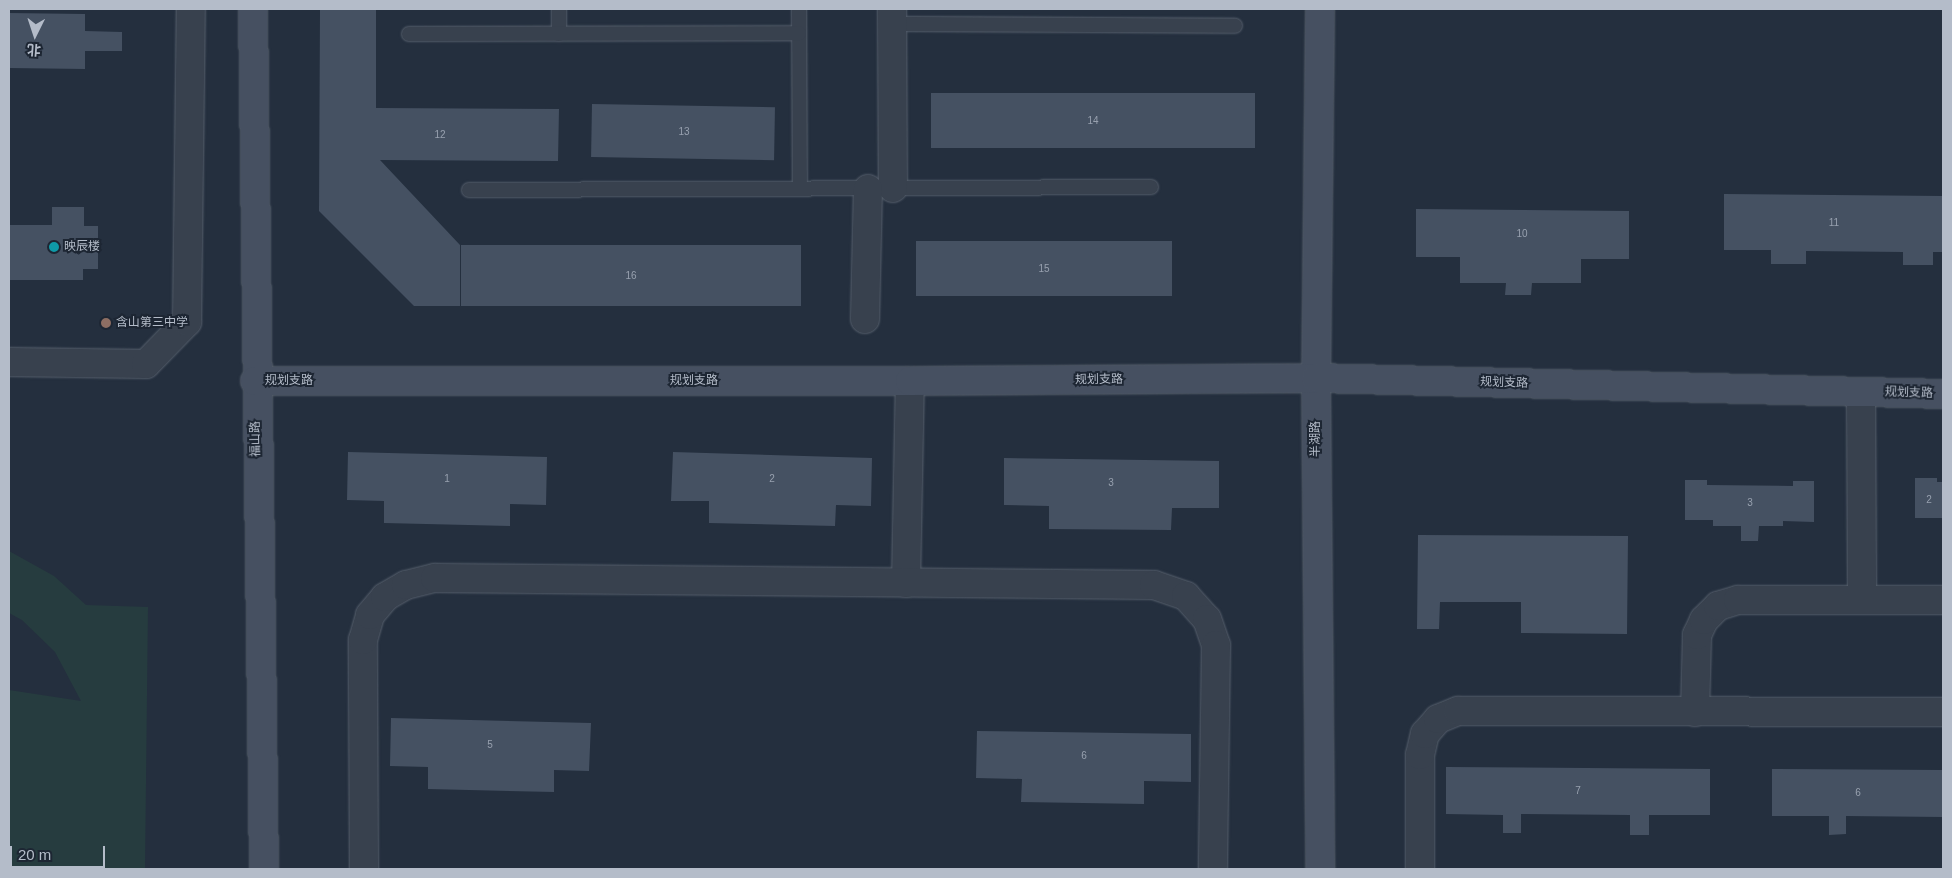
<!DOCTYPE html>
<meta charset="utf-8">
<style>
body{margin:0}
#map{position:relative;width:1952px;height:878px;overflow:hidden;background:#242f3e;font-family:Arial,"Noto Sans SC",sans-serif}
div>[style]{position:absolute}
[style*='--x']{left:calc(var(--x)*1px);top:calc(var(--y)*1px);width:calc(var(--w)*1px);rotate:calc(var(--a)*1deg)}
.green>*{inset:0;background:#263c3f}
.building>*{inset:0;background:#455162;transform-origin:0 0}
.roads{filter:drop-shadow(0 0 1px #565f6c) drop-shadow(0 0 1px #565f6c)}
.lane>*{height:14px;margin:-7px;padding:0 7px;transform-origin:7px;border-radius:7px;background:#38414e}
.street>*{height:28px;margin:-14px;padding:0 14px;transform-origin:14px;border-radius:14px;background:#38414e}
.secondary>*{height:28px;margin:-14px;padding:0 14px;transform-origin:14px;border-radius:14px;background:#465061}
.dots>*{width:14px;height:14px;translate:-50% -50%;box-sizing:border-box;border:2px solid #1d2633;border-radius:50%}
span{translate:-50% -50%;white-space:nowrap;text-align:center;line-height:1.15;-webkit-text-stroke:4px #1d2633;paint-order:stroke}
.number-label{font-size:10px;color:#98a1af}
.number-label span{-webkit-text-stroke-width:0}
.poi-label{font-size:12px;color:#b4bcc9}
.left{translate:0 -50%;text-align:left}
.street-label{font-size:12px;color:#b4bcc9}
.frame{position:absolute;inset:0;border:10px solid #b4bcc9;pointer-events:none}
.north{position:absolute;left:10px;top:10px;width:50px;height:50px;-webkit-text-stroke:4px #1d2633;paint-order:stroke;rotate:184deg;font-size:14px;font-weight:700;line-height:20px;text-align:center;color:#b4bcc9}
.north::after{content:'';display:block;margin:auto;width:18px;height:22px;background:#b4bcc9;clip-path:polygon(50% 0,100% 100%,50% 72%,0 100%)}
.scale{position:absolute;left:10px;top:846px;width:95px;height:22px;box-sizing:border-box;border:2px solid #b4bcc9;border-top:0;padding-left:6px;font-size:15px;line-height:18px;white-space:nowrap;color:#b4bcc9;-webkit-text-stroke:4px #1d2633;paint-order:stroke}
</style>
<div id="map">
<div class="green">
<i style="clip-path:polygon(9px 551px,54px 576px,86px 605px,148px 607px,145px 869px,9px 869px,9px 690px,81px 701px,55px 652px,22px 620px,9px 613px)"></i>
</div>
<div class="building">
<i style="clip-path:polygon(320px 9px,376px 9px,376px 108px,559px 109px,558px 161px,380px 160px,460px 245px,460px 306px,414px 306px,319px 211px)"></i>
<i style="clip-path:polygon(9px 13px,85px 14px,85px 31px,122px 32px,122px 51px,85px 51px,85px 69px,9px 68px)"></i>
<i style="left:1255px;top:93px;width:55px;height:324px;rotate:90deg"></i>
<i style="left:592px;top:104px;width:183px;height:53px;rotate:1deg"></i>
<i style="clip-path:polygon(1724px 194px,1943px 196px,1943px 252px,1933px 252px,1933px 265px,1903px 265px,1903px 252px,1806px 251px,1806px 264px,1771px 264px,1771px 250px,1724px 250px)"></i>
<i style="clip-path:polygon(52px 207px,84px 207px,84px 226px,98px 226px,98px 269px,83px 269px,83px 280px,9px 280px,9px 225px,52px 225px)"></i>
<i style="clip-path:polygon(1416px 209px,1629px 211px,1629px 259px,1581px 259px,1581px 283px,1532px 283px,1531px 295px,1505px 295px,1506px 283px,1460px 283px,1460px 257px,1416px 257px)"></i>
<i style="left:916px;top:241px;width:256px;height:55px"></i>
<i style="left:461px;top:245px;width:340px;height:61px"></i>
<i style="clip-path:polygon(348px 452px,547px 457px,546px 505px,510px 504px,510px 526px,384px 523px,384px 501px,347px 500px)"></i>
<i style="clip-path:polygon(673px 452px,872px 458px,871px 506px,836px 505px,835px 526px,709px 523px,709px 501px,671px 501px)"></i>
<i style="clip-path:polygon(1004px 458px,1219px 461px,1219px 508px,1172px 508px,1171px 530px,1049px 529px,1049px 506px,1004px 505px)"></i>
<i style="clip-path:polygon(1915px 478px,1937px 478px,1937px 482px,1943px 482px,1943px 518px,1915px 518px)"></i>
<i style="clip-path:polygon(1685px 480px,1707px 480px,1707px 485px,1793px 486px,1793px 481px,1814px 481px,1814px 522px,1783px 521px,1783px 526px,1759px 526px,1758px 541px,1741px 541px,1741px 526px,1713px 526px,1713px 520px,1685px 520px)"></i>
<i style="clip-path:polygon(1418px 535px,1628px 536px,1627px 634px,1521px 633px,1521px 602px,1440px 602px,1439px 629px,1417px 629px)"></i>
<i style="clip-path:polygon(391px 718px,591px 723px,589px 771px,554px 770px,554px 792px,428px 789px,428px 767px,390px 766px)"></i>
<i style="clip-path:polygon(977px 731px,1191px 734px,1191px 782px,1144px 781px,1144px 804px,1021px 802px,1022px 779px,976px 778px)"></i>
<i style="clip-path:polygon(1446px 767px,1710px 769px,1710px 815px,1649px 815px,1649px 835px,1630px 835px,1630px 815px,1521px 814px,1521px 833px,1503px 833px,1503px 815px,1446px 814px)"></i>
<i style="clip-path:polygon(1772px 769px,1943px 770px,1943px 817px,1846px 816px,1846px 834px,1829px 835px,1829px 816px,1772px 816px)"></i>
</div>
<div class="roads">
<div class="lane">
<i style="--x:559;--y:9;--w:25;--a:90"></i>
<i style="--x:799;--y:9;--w:180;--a:89.7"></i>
<i style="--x:892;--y:24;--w:343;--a:0.3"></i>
<i style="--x:409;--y:34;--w:390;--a:-0.1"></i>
<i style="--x:469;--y:190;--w:682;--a:-0.25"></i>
</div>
<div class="street">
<i style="--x:892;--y:9;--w:179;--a:89.7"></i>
<i style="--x:865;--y:319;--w:130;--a:-88.7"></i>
<i style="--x:9;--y:362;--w:137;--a:0.8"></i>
<i style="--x:146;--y:364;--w:59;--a:-45.7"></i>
<i style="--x:187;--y:322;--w:313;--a:-89.3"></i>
<i style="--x:1861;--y:392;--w:208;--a:89.7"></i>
<i style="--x:906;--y:583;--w:202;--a:-88.9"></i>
<i style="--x:1695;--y:712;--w:77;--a:-88.5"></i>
<i style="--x:1697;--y:635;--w:17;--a:-65"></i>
<i style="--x:1704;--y:620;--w:20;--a:-45"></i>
<i style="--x:1718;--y:606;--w:21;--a:-17"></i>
<i style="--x:1738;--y:600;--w:205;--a:0"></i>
<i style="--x:364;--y:869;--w:229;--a:-90.3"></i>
<i style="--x:363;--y:640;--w:26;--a:-74"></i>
<i style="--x:370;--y:615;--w:23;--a:-50"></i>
<i style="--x:385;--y:597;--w:24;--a:-30"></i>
<i style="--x:406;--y:585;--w:30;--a:-14"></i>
<i style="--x:435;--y:578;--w:719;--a:0.56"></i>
<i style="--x:1154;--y:585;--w:34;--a:19"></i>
<i style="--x:1186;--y:596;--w:31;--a:48"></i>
<i style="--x:1207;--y:619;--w:28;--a:71"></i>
<i style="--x:1216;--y:645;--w:224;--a:90.8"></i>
<i style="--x:1420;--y:869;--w:114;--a:-90"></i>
<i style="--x:1420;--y:755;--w:22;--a:-77"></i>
<i style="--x:1425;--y:734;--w:20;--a:-49"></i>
<i style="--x:1438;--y:719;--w:22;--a:-22"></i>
<i style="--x:1458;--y:711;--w:485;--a:0.1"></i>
</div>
<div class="secondary">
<i style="--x:253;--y:9;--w:860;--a:89.27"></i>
<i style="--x:1320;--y:9;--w:369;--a:90.6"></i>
<i style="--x:1316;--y:378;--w:491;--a:89.5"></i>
<i style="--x:255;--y:381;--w:655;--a:0"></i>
<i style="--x:910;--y:381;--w:406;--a:-0.4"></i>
<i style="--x:1316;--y:378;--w:627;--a:1.46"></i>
</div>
</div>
<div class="dots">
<i style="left:54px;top:247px;background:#0f9aa8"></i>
<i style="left:106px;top:323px;background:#8d6e63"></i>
</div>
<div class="number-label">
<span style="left:1093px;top:121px">14</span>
<span style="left:684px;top:132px">13</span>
<span style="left:440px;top:135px">12</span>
<span style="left:1834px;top:223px">11</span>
<span style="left:1522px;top:234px">10</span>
<span style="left:1044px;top:269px">15</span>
<span style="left:631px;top:276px">16</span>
<span style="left:447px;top:479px">1</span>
<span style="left:772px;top:479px">2</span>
<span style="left:1111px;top:483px">3</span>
<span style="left:1929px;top:500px">2</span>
<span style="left:1750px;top:503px">3</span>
<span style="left:490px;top:745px">5</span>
<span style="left:1084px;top:756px">6</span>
<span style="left:1578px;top:791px">7</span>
<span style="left:1858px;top:793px">6</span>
</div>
<div class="poi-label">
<span class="left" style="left:64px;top:247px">映辰楼</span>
<span class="left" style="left:116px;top:323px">含山第三中学</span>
</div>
<div class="street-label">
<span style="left:1099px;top:380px;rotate:-1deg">规划支路</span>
<span style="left:289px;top:381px">规划支路</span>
<span style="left:694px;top:381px">规划支路</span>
<span style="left:1504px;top:383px;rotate:2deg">规划支路</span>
<span style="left:1909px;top:393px;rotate:2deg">规划支路</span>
<span style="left:256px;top:439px;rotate:-91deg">福山路</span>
<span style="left:1316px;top:439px;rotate:-90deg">半湖路</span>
</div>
<div class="frame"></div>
<div class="north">北</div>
<div class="scale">20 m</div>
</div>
